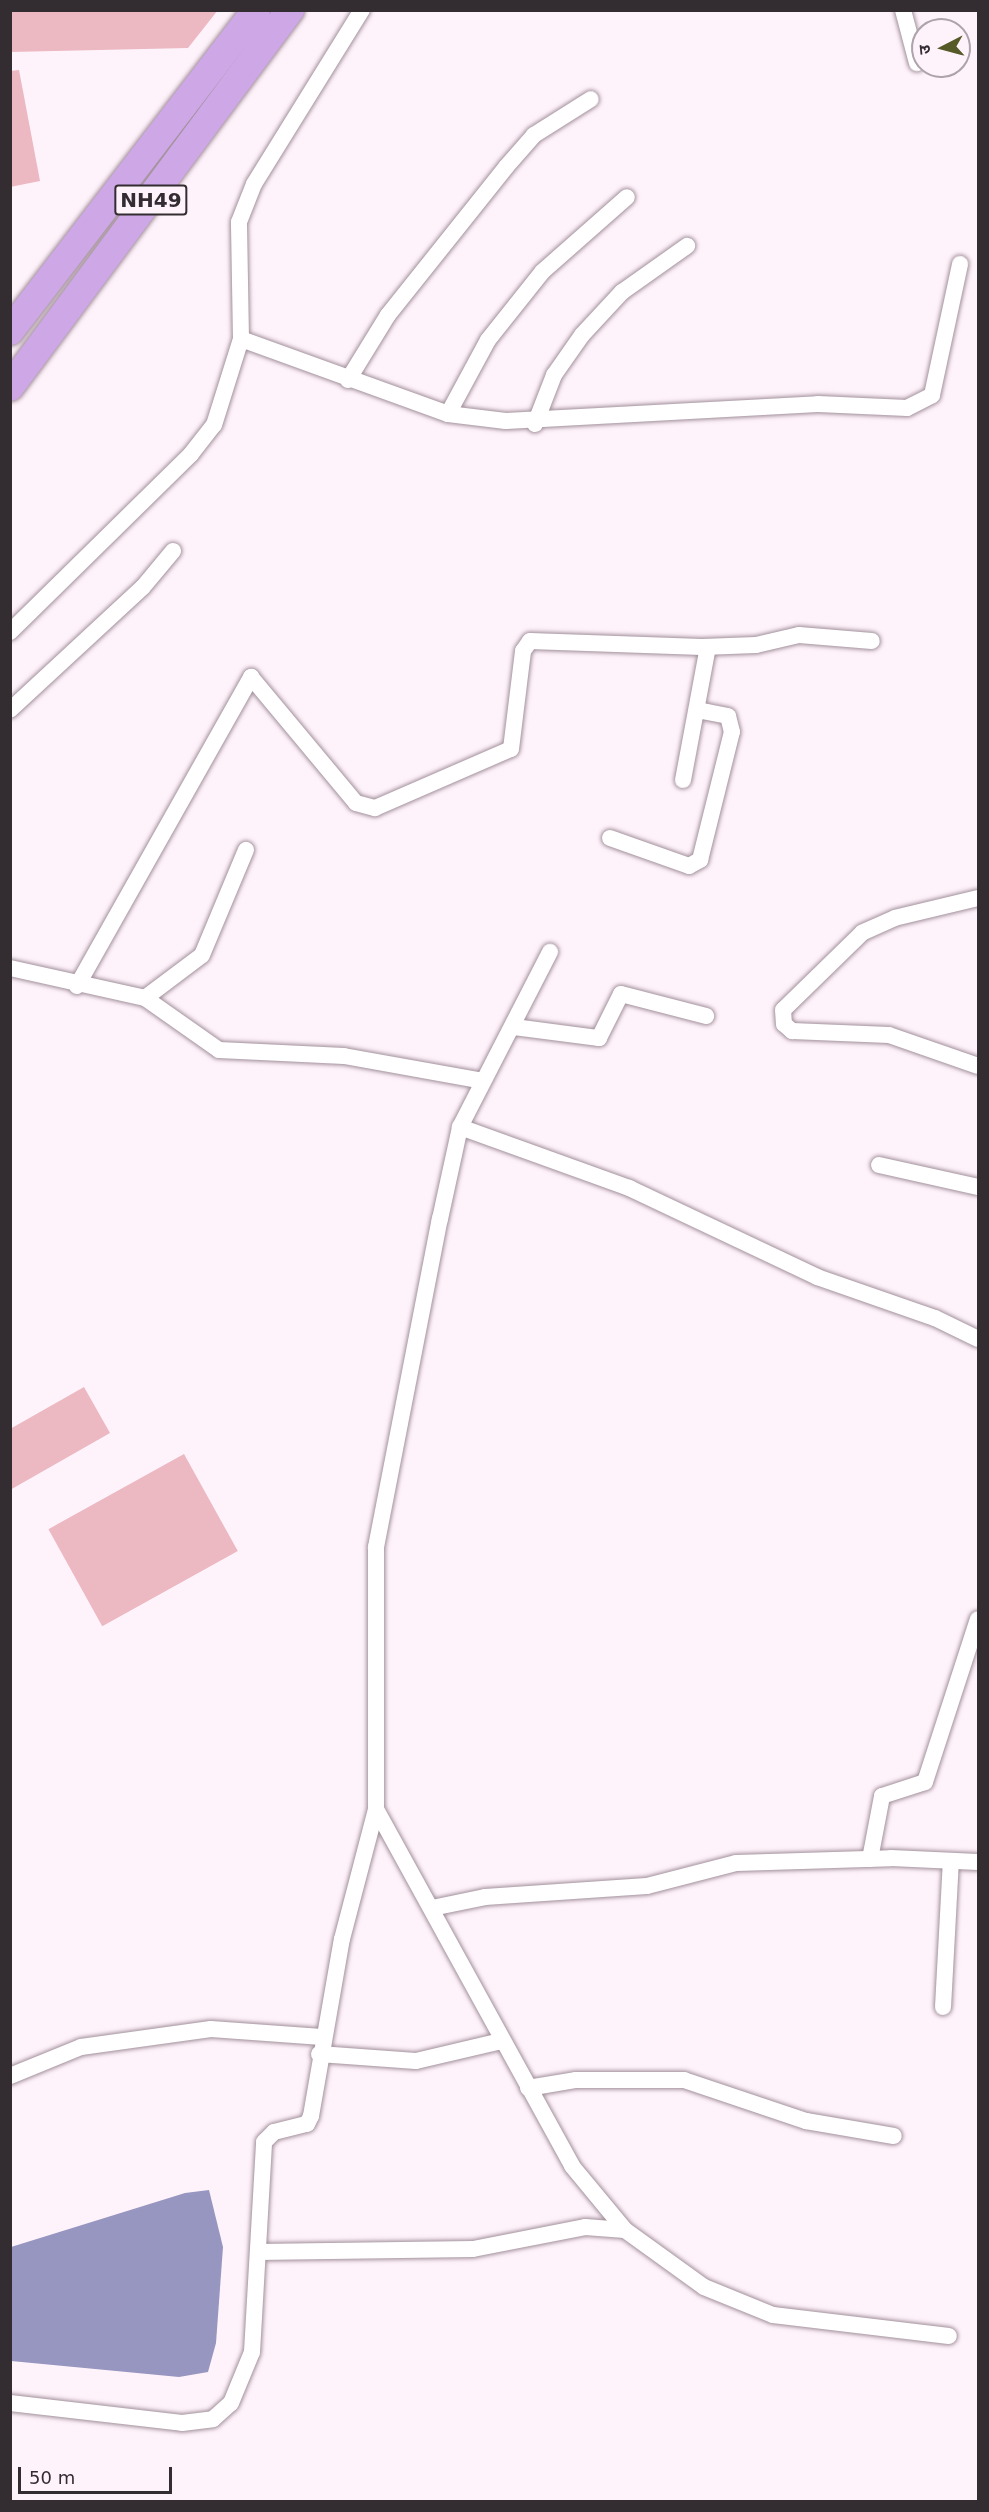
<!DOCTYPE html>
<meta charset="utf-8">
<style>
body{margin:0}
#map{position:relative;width:989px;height:2512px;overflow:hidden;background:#fff3fb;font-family:"DejaVu Sans","Noto Sans Devanagari",sans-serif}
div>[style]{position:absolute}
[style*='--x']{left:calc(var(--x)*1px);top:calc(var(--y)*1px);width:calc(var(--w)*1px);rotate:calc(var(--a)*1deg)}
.water>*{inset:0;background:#9796c0}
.building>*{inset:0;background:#ecb8c2;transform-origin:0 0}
.roads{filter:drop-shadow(0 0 2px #a2909b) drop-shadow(0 0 2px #a2909b)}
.minor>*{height:16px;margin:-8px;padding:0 8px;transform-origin:8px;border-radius:8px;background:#fff}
.trunk>*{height:28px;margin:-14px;padding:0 14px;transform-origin:14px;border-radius:14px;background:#cea8e6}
span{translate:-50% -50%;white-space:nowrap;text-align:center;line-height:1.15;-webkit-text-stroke:4.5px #fff3fb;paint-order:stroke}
.shield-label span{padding:2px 4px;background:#fff3fb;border:2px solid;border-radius:4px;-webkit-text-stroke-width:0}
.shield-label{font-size:20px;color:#332c31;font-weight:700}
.frame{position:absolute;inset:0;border:12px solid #332c31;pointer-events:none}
.north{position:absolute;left:911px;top:18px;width:60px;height:60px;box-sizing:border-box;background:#fff3fb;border:2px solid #ada3aa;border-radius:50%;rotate:264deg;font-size:16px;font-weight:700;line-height:24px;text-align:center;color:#332c31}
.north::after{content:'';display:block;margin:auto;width:21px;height:27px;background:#565a28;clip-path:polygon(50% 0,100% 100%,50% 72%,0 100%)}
.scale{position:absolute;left:18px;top:2467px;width:154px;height:27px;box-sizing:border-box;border:3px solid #332c31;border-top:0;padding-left:8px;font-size:18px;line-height:21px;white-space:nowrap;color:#332c31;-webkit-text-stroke:4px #fff3fb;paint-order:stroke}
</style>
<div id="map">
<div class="water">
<i style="clip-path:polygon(209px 2190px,223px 2247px,216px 2343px,208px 2372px,179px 2377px,11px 2361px,11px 2247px,185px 2193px)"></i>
</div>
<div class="building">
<i style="clip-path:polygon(10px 10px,218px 10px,188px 48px,10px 52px)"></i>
<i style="clip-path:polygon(19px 70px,40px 181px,10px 187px,10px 71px)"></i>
<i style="clip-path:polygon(84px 1387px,110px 1433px,10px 1490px,10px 1429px)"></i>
<i style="left:184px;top:1454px;width:111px;height:155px;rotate:61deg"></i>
</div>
<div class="roads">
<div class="minor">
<i style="--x:903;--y:10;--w:55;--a:75.2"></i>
<i style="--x:241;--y:339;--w:220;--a:19.9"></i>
<i style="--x:448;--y:414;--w:58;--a:6.9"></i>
<i style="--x:506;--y:421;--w:312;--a:-3.1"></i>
<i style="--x:818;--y:404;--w:89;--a:2.6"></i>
<i style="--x:907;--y:408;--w:28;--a:-27"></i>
<i style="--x:932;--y:395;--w:134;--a:-77.9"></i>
<i style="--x:348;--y:380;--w:76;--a:-58.4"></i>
<i style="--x:388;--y:315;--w:189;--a:-51.4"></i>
<i style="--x:506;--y:167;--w:43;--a:-48.8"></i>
<i style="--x:534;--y:135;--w:67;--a:-32.3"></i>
<i style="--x:448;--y:414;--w:84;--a:-61.6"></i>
<i style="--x:488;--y:340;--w:87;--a:-51.5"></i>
<i style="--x:542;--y:272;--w:113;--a:-41.4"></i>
<i style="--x:535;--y:424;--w:53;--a:-68.8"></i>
<i style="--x:554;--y:375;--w:49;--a:-55"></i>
<i style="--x:582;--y:335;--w:59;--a:-47.1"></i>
<i style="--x:622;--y:292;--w:80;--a:-35.3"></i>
<i style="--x:10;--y:632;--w:254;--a:-44.5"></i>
<i style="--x:191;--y:454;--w:37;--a:-52"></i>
<i style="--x:214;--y:425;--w:90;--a:-72.6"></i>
<i style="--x:241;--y:339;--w:117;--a:-91"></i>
<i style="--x:239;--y:222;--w:41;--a:-68.5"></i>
<i style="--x:254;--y:184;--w:205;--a:-58.2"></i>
<i style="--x:10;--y:710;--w:181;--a:-42.8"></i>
<i style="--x:143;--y:587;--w:47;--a:-50.2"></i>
<i style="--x:683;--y:780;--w:135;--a:-79.4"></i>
<i style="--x:610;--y:838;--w:84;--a:19.5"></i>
<i style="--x:689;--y:866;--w:13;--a:-29"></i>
<i style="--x:700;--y:860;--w:132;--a:-76"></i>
<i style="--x:732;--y:732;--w:16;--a:-104"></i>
<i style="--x:728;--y:716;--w:32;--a:-169"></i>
<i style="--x:978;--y:898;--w:85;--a:166.5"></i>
<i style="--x:895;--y:918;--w:36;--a:156"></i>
<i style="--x:862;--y:933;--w:110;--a:135.7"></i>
<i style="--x:783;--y:1010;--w:14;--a:86"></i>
<i style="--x:784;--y:1024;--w:11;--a:41"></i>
<i style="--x:792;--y:1031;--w:97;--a:2.4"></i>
<i style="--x:889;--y:1035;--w:94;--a:19.2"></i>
<i style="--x:10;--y:968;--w:138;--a:12.5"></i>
<i style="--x:145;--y:998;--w:90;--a:35.1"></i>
<i style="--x:219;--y:1050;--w:125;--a:2.7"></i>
<i style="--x:344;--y:1056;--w:141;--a:10.2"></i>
<i style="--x:77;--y:986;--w:355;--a:-60.6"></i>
<i style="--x:251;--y:677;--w:164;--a:50.2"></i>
<i style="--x:356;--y:803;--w:20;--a:15"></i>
<i style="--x:375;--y:808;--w:148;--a:-23.5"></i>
<i style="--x:511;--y:749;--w:99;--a:-83"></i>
<i style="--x:523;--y:651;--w:12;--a:-55"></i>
<i style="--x:530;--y:641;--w:172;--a:2"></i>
<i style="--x:702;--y:647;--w:54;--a:-2.1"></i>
<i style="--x:756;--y:645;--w:44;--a:-13.1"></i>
<i style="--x:799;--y:635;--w:73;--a:4.7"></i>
<i style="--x:145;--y:998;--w:71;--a:-37"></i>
<i style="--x:202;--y:955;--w:114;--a:-67.3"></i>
<i style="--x:514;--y:1027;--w:86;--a:7.4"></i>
<i style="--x:599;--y:1038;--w:49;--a:-63.4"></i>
<i style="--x:621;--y:994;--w:88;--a:14.5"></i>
<i style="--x:460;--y:1127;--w:180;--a:19.8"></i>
<i style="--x:629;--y:1188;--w:208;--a:25.3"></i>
<i style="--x:817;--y:1277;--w:125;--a:19.2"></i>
<i style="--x:935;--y:1318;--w:48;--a:26"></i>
<i style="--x:879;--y:1165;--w:101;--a:12.5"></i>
<i style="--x:376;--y:1809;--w:407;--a:61.2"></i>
<i style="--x:572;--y:2166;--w:83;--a:50.4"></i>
<i style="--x:625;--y:2230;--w:97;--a:35.8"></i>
<i style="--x:704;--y:2287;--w:74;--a:22.1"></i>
<i style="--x:773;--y:2315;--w:177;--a:6.8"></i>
<i style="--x:870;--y:1859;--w:64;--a:-79.2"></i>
<i style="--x:882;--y:1796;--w:45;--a:-18"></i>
<i style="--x:925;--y:1782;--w:171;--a:-72"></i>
<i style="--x:432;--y:1908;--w:54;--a:-11.7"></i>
<i style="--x:485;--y:1897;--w:162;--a:-3.9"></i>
<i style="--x:647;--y:1886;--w:92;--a:-14.5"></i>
<i style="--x:736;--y:1863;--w:155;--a:-1.8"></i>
<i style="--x:891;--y:1858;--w:87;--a:2.6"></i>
<i style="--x:943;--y:2007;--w:146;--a:-86.9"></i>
<i style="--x:319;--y:2054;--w:97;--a:4.1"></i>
<i style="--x:416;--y:2061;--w:87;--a:-13.2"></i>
<i style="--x:10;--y:2076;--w:77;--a:-22.2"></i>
<i style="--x:81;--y:2047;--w:131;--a:-7.9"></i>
<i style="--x:211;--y:2029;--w:111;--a:4.1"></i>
<i style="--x:528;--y:2088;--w:49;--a:-9.5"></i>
<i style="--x:576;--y:2080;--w:108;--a:0"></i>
<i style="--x:684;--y:2080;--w:129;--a:18.6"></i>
<i style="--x:806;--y:2121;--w:89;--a:9.7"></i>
<i style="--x:258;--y:2252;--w:215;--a:-0.8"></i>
<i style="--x:473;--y:2249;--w:114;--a:-11.1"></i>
<i style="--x:585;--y:2227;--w:40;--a:4.3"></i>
<i style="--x:10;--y:2403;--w:173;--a:6.6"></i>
<i style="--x:182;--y:2423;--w:31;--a:-7"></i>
<i style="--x:213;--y:2419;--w:24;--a:-42"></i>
<i style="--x:231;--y:2403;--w:55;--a:-67.6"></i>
<i style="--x:252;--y:2352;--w:210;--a:-86.7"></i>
<i style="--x:264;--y:2142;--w:14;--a:-45"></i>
<i style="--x:274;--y:2132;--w:34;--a:-14"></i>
<i style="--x:307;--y:2124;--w:9;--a:-63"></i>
<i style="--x:311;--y:2116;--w:180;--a:-80.1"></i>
<i style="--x:342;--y:1939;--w:134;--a:-75.3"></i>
<i style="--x:376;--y:1809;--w:262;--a:-90"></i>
<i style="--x:376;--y:1547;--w:334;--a:-79"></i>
<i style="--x:440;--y:1219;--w:94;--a:-77.7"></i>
<i style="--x:460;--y:1127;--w:197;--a:-62.8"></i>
</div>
<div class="trunk">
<i style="--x:10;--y:331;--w:404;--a:-52.5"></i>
<i style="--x:10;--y:387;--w:470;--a:-53.4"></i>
</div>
</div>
<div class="shield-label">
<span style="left:151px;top:200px">NH49</span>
</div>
<div class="frame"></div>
<div class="north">उ</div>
<div class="scale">50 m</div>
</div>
